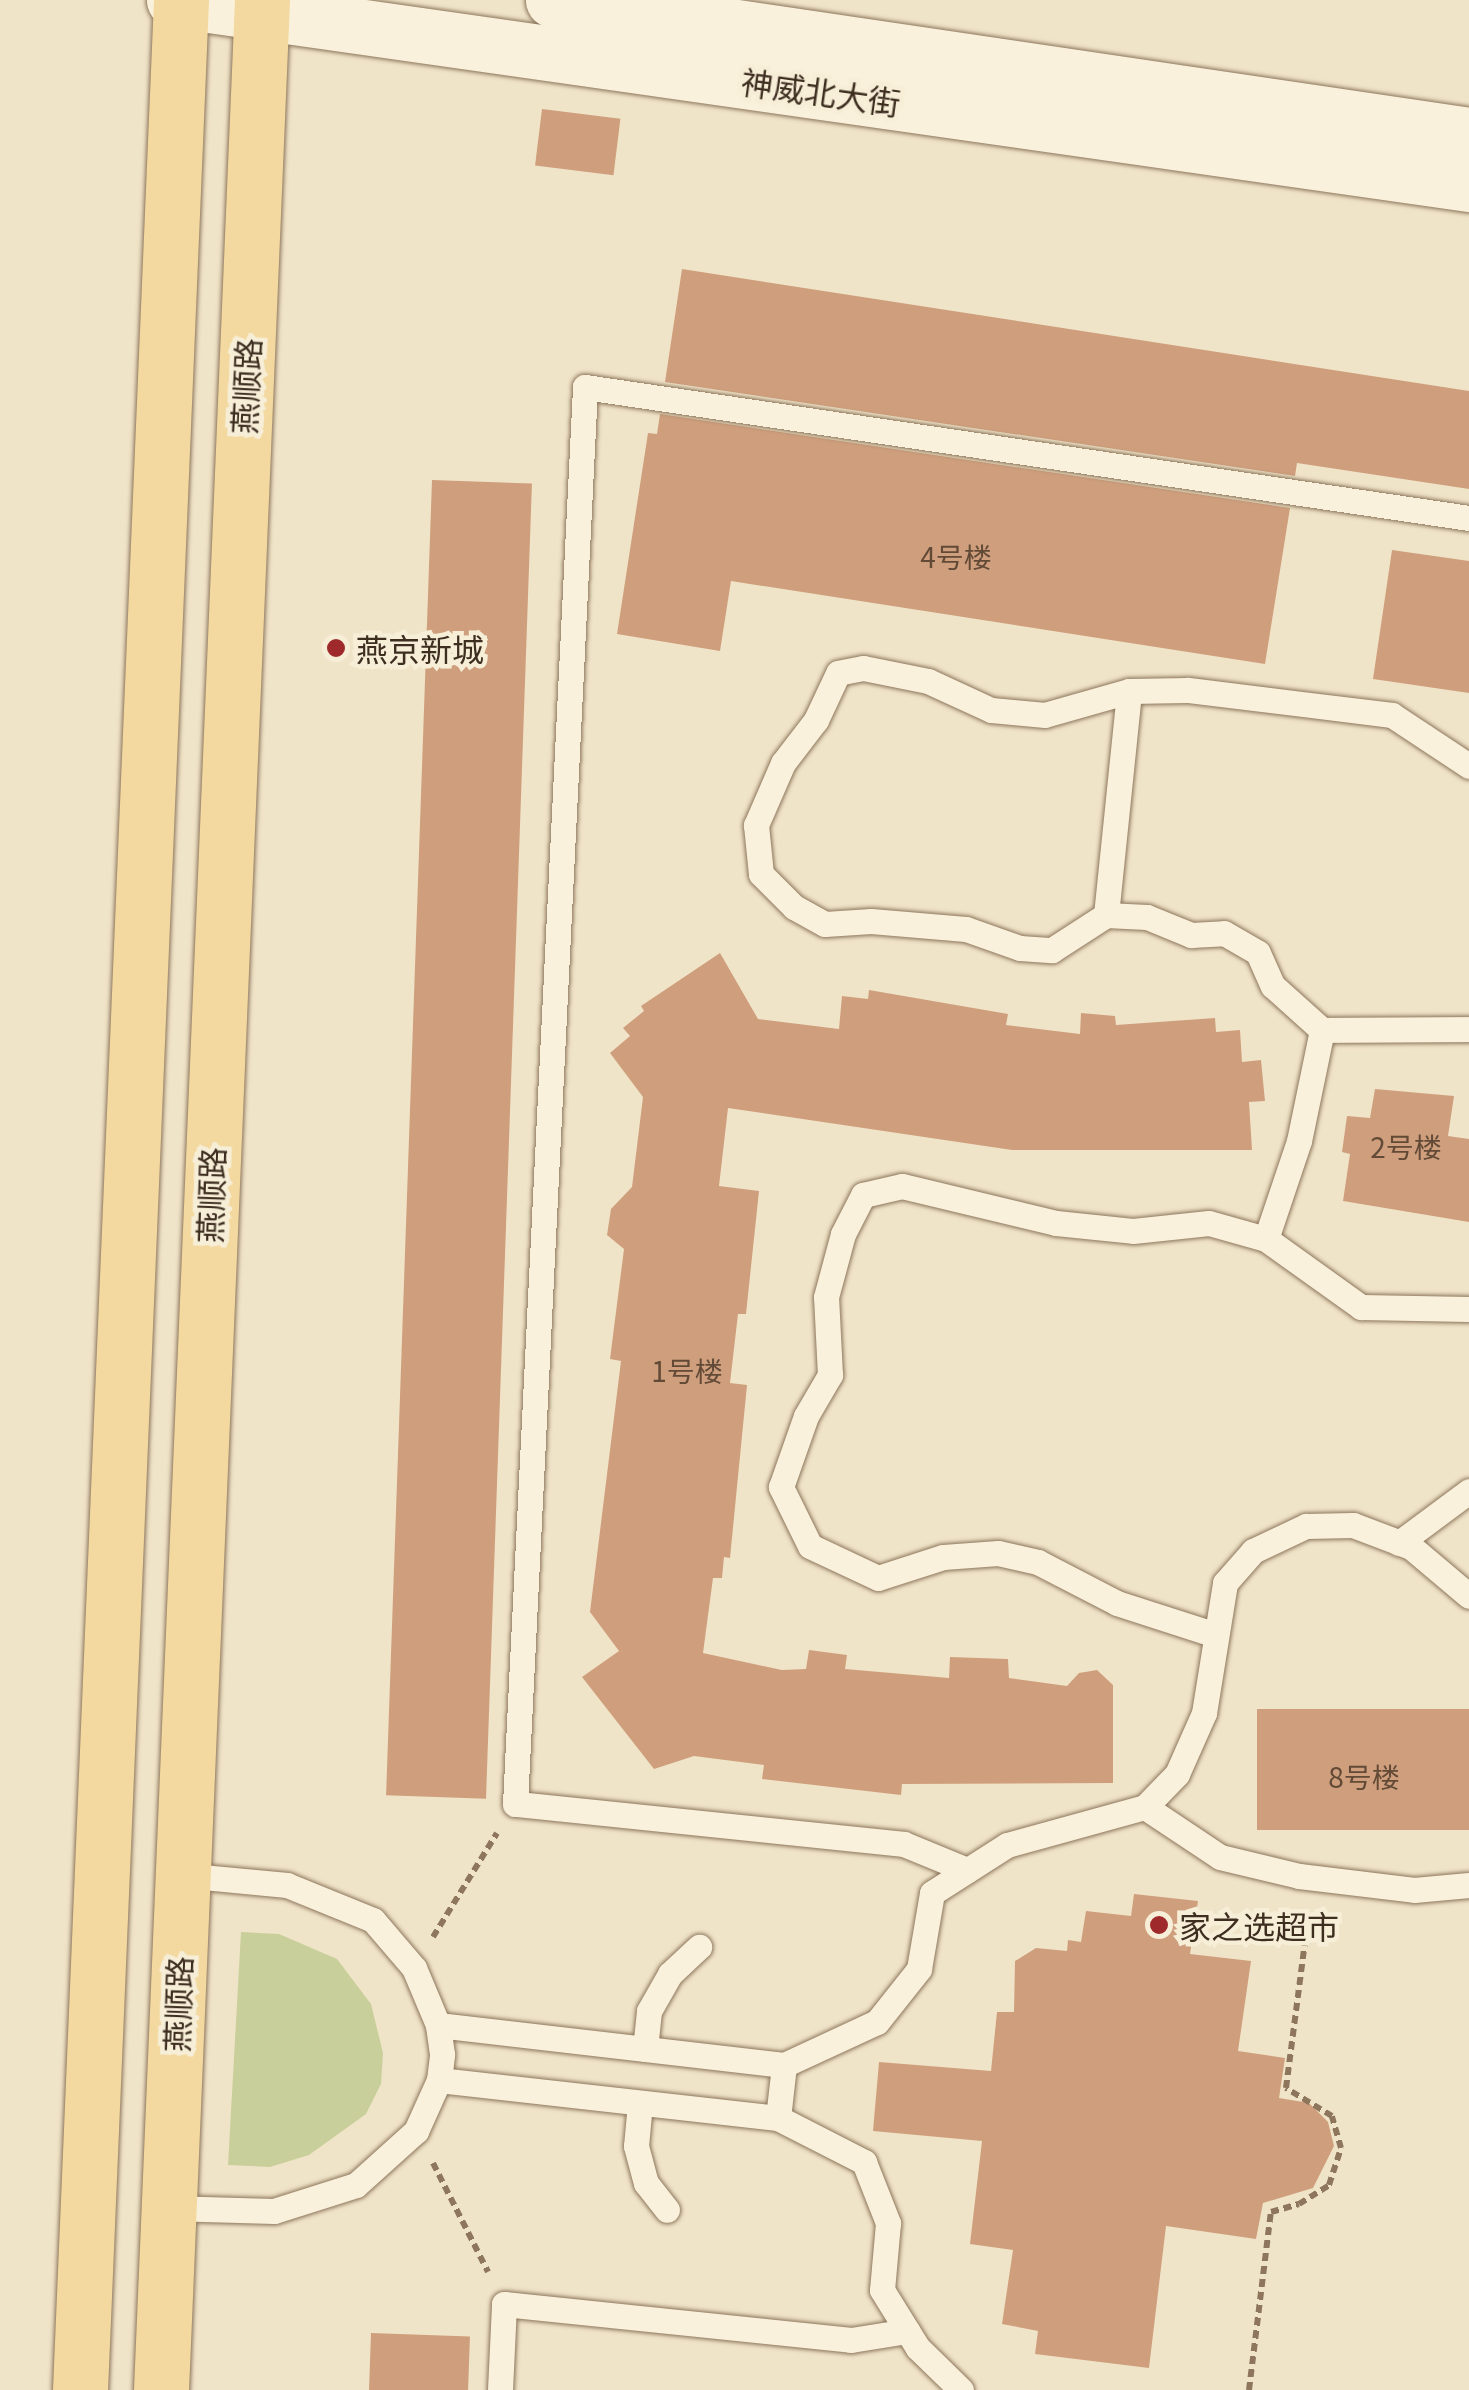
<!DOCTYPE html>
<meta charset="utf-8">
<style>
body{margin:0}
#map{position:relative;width:1469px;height:2390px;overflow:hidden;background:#f0e4c8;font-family:Georgia,"Noto Sans SC",serif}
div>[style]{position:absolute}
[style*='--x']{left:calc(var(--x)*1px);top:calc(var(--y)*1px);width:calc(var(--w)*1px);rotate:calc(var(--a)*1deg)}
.green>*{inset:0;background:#c9cf9b}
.building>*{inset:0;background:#cf9f7d;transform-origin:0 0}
.path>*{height:6px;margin-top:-3px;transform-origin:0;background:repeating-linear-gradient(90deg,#8d765c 0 8px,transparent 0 13px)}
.roads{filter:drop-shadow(0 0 2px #8d765c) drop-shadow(0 0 2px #8d765c)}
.lane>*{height:25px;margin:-12.5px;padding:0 12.5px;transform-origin:12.5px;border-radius:12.5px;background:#faf1dc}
.secondary>*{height:55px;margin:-27.5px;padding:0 27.5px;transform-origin:27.5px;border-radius:27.5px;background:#faf1dc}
.primary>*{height:55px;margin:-27.5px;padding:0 27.5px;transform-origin:27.5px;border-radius:27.5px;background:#f3d9a0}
.dots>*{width:28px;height:28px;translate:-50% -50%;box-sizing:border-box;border:5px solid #f7eed8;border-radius:50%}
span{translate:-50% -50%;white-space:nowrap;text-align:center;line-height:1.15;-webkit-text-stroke:9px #f7eed8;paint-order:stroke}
.number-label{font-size:28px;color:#624a37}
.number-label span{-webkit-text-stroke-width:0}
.street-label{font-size:32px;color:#3d2e20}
.poi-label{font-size:32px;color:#3d2e20}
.left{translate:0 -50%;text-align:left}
</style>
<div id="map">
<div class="green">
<i style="clip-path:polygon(241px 1932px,279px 1934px,337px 1959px,371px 2004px,383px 2053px,381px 2084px,366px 2114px,309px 2155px,270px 2167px,228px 2165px)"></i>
</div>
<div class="building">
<i style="left:542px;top:109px;width:79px;height:57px;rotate:7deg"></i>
<i style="clip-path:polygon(682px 269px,1469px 391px,1469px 489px,1297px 463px,1295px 476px,665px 382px)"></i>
<i style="clip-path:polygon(660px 414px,1290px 508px,1265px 664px,731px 581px,720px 651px,617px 634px,648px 433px,657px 434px)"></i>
<i style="left:432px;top:480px;width:100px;height:1316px;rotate:2deg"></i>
<i style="clip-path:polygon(1392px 550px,1469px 561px,1469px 693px,1373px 679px)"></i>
<i style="clip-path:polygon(720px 953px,758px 1019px,839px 1029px,842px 996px,868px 999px,869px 990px,1008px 1014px,1006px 1025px,1080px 1034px,1081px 1013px,1115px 1016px,1116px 1025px,1215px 1018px,1216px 1032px,1240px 1030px,1242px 1062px,1261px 1060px,1265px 1101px,1249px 1102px,1252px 1150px,1012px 1150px,728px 1108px,719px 1186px,759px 1191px,746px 1314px,738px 1314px,730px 1383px,747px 1385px,730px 1558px,724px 1557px,722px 1578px,713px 1578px,703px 1653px,782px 1670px,806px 1669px,809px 1650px,847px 1655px,845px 1669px,949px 1678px,950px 1657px,1008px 1659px,1009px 1678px,1067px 1686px,1079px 1673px,1097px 1670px,1113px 1685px,1113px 1783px,902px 1784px,901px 1795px,762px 1779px,764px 1765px,694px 1756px,654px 1769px,582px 1677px,619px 1651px,590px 1612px,621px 1361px,610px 1359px,624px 1249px,607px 1235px,611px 1209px,632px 1187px,643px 1097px,610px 1053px,630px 1036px,623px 1028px,644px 1011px,641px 1006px)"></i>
<i style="clip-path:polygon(1375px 1089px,1454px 1096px,1448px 1136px,1469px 1139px,1469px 1222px,1343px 1201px,1350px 1154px,1342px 1152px,1347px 1116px,1370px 1118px)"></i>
<i style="left:1469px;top:1709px;width:121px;height:212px;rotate:90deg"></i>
<i style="clip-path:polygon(1134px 1894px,1198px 1901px,1190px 1954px,1251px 1961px,1238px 2051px,1285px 2058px,1279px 2098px,1309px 2103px,1328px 2122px,1334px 2146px,1313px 2188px,1263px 2203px,1256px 2239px,1166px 2226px,1149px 2368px,1035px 2354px,1038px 2331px,1002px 2324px,1013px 2250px,970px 2244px,982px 2141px,873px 2131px,879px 2062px,991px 2071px,997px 2012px,1014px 2012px,1015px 1961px,1036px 1948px,1067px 1951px,1068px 1940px,1081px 1942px,1086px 1911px,1131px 1916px)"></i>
<i style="left:371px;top:2333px;width:99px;height:57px;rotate:2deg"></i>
</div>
<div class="path">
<i style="--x:433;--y:1937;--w:122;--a:-58.4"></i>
<i style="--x:433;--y:2163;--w:122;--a:63.2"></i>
<i style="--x:1249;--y:2390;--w:179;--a:-83"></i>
<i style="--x:1271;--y:2212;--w:29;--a:-16"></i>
<i style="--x:1299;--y:2204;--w:36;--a:-32"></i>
<i style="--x:1329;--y:2185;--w:39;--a:-72"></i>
<i style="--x:1341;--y:2148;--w:33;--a:-106"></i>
<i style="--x:1332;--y:2116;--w:54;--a:-148.7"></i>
<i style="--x:1286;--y:2088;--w:178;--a:-82.6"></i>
</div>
<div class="roads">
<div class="lane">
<i style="--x:1469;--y:766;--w:92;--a:-146.5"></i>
<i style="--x:1392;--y:715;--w:207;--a:-173"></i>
<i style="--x:1187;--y:690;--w:58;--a:179"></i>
<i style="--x:1129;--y:691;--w:87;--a:164.1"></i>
<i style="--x:1045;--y:715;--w:54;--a:-174.7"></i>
<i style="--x:991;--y:710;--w:69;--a:-155.3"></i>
<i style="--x:928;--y:681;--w:66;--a:-168.7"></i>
<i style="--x:863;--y:668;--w:25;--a:169"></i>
<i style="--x:838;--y:673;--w:52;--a:115.1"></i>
<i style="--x:816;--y:720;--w:54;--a:127.5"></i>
<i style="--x:783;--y:763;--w:68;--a:113.5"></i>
<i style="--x:756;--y:825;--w:49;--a:84.2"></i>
<i style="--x:761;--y:874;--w:47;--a:45"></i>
<i style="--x:794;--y:907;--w:35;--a:29"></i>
<i style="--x:825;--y:924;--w:46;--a:-3.7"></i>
<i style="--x:871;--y:921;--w:95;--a:4.8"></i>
<i style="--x:966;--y:929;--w:57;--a:19.4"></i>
<i style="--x:1020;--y:948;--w:32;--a:4"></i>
<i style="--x:1052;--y:950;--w:64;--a:-32.9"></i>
<i style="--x:1106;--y:915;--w:41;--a:2.8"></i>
<i style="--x:1147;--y:917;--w:48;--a:22.2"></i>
<i style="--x:1191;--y:935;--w:33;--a:-3"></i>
<i style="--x:1224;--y:933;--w:39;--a:30"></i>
<i style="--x:1258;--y:953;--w:36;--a:66"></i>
<i style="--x:1273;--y:986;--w:66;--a:41.9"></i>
<i style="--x:1322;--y:1030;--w:147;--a:-0.4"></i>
<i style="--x:1106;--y:915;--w:225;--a:-84.1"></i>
<i style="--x:1266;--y:1239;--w:103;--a:-71.4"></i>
<i style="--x:1299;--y:1141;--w:113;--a:-78.3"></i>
<i style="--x:1399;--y:1543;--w:87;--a:-36.6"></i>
<i style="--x:1216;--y:1635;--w:104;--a:-162.1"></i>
<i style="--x:1117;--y:1603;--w:89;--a:-152.6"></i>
<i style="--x:1038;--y:1562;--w:41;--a:-167.3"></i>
<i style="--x:998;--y:1553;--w:55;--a:175.8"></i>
<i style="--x:943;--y:1557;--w:68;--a:162.1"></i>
<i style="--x:878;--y:1578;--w:75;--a:-154.8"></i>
<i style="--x:810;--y:1546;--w:66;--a:-116.2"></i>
<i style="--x:781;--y:1487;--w:75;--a:-70.6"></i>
<i style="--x:806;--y:1416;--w:48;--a:-59.7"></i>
<i style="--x:830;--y:1375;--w:78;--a:-92.9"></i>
<i style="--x:826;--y:1297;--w:65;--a:-74.9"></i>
<i style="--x:843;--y:1234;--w:44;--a:-62.9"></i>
<i style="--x:863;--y:1195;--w:40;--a:-13"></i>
<i style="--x:902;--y:1186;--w:158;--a:13.5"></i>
<i style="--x:1056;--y:1223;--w:77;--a:5.9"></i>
<i style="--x:1133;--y:1231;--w:76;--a:-6"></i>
<i style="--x:1209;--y:1223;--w:59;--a:15.7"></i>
<i style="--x:1266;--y:1239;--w:117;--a:35.6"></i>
<i style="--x:1361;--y:1307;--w:108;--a:1.1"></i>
<i style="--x:1145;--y:1807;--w:90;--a:33.7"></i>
<i style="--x:1220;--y:1857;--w:81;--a:13.5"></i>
<i style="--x:1299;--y:1876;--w:116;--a:6.9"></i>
<i style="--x:1414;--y:1890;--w:55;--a:-5.2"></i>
<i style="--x:967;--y:1870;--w:68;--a:-157.6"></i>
<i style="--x:904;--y:1844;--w:391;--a:-174.1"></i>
<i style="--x:515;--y:1804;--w:1419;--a:-87.17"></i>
<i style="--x:585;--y:387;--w:894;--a:8.43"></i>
<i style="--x:438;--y:2025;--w:348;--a:6.6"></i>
<i style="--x:784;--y:2065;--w:102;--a:-24.8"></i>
<i style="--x:877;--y:2022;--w:68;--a:-51.6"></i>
<i style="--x:919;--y:1969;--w:77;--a:-80.3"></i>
<i style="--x:932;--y:1893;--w:89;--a:-32.6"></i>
<i style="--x:1007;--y:1845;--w:143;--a:-15.4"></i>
<i style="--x:1145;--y:1807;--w:46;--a:-45.9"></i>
<i style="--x:1177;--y:1774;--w:67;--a:-66.1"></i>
<i style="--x:1204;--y:1713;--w:132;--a:-80.8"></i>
<i style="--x:1225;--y:1583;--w:43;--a:-48.8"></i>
<i style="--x:1253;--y:1551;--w:59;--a:-25.3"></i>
<i style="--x:1306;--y:1526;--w:47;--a:-1.2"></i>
<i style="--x:1353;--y:1525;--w:62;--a:20.8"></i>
<i style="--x:1411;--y:1547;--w:76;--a:40.2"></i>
<i style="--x:645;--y:2049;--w:38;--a:-84"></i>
<i style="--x:649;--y:2011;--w:43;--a:-60.4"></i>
<i style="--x:670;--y:1974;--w:40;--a:-43"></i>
<i style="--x:439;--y:2080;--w:341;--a:6.4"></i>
<i style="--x:778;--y:2118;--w:97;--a:27.1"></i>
<i style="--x:864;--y:2162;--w:66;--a:68.5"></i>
<i style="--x:888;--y:2223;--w:67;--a:95.1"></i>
<i style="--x:882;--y:2290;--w:68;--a:58.2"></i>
<i style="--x:918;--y:2348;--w:60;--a:44.3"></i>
<i style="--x:640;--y:2103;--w:43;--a:95.3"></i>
<i style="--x:636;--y:2146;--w:38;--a:75"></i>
<i style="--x:646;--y:2183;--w:34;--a:52"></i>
<i style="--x:778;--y:2118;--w:53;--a:-83.5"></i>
<i style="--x:168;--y:2208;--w:106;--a:1.6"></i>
<i style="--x:274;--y:2211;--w:86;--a:-17.6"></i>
<i style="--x:356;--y:2185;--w:81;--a:-42"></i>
<i style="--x:416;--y:2131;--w:56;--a:-65.7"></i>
<i style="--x:439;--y:2080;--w:26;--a:-83"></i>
<i style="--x:442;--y:2054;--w:29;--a:-98"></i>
<i style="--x:438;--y:2025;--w:62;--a:-112.8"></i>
<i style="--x:414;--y:1968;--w:63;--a:-130.5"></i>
<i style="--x:373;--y:1920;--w:93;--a:-157.9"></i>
<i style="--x:287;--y:1885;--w:105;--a:-174.6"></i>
<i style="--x:500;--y:2390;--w:86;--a:-87.3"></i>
<i style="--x:504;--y:2304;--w:349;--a:5.9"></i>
<i style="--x:851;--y:2340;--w:57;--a:-9.1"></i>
</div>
<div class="secondary">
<i style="--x:174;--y:0;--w:1308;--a:8.09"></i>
<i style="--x:553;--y:0;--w:926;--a:8.38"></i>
</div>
<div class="primary">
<i style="--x:80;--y:2390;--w:2392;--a:-87.58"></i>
<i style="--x:161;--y:2390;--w:2392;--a:-87.58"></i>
</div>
</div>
<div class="dots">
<i style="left:336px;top:648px;background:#9e2a2b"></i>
<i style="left:1159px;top:1925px;background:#9e2a2b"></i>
</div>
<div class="number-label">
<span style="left:956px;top:556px">4号楼</span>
<span style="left:1406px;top:1146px">2号楼</span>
<span style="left:687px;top:1370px">1号楼</span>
<span style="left:1364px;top:1776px">8号楼</span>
</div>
<div class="street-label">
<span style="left:821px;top:91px;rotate:8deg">神威北大街</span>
<span style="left:245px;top:386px;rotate:-87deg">燕顺路</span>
<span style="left:210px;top:1195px;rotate:-88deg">燕顺路</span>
<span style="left:177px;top:2004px;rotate:-88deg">燕顺路</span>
</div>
<div class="poi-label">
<span class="left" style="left:356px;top:648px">燕京新城</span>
<span class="left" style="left:1179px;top:1925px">家之选超市</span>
</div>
</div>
